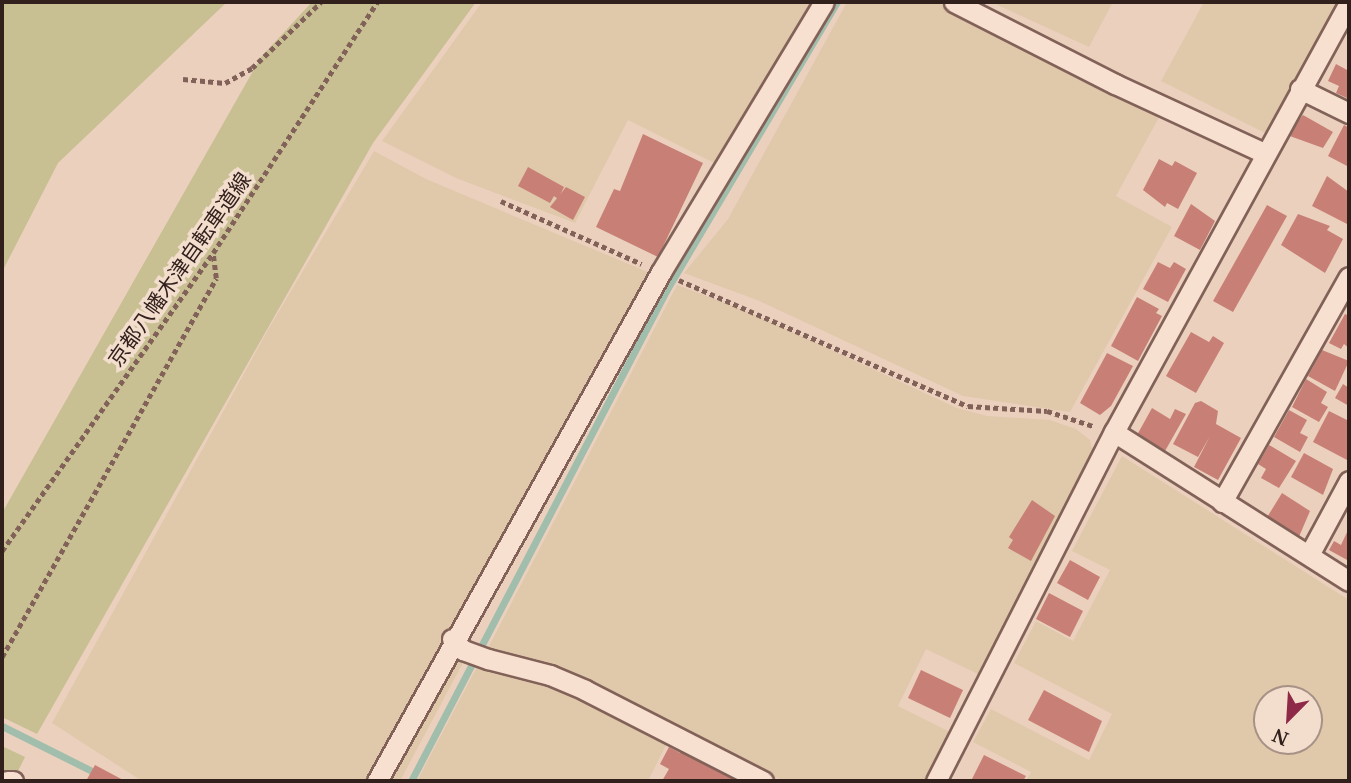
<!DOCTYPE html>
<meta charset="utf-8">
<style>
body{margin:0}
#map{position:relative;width:1351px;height:783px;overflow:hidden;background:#ebd0be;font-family:"Noto Serif","Noto Sans JP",serif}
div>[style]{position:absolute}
.farmland>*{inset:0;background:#e0c8ab}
.green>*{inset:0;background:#c8bf93}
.stream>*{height:7px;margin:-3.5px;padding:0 3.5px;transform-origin:3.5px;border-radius:3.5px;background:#a1bdac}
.building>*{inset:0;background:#c87f75}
.path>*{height:4.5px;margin-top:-2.25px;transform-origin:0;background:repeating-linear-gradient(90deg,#826258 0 5px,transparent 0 8.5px)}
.roads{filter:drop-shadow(2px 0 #826258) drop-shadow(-2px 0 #826258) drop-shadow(0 2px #826258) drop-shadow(0 -2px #826258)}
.minor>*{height:19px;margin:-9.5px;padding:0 9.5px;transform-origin:9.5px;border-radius:9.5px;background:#f7e0d0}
span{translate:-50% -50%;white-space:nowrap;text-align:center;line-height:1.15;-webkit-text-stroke:7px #f3ddcd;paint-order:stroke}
.street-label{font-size:21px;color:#32201c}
.frame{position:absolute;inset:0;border:4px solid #32201c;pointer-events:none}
.north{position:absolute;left:1253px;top:685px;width:70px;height:70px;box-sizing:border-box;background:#f3ddcd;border:2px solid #a69186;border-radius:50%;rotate:204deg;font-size:19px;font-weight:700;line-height:28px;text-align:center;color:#32201c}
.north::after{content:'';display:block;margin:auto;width:24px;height:32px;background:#8e2a48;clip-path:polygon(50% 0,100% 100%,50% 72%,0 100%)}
</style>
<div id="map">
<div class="farmland">
<i style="clip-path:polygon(482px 2px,811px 2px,718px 165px,628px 120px,575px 223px,456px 178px,382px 141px)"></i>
<i style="clip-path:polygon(847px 2px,940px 2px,1163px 110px,1116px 196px,1172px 227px,1070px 412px,963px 396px,757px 300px,684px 273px,728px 219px)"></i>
<i style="clip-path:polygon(991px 2px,1113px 2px,1089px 47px)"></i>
<i style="clip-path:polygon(1204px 2px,1341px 2px,1265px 133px,1161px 81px)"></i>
<i style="clip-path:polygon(374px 151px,426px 179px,650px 273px,526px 506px,460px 613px,454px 633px,465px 659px,400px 781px,142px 781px,52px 723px,269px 328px)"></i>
<i style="clip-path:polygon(677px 285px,749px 312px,957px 408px,987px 416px,1050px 420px,1076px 429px,1090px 440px,1093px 452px,1087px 468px,980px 675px,926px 649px,898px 706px,950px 732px,925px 781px,783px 781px,573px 675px,488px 648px)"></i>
<i style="clip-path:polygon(evenodd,1122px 456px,1349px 600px,1349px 781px,1026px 781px,1031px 772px,973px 742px,991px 709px,1089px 760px,1112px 714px,1014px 663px,1036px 621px,1073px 641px,1110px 570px,1072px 551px,1122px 456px,1267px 699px,1309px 699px,1309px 741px,1267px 741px,1267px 699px)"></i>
<i style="clip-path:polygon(479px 663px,559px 687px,668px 741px,648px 781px,417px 781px)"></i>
</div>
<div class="green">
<i style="clip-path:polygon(2px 2px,227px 2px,58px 163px,2px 272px)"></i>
<i style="clip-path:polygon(312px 2px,476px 2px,373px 143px,37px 734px,2px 717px,2px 513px,261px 57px)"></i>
<i style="clip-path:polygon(2px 746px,25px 757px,13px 781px,2px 781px)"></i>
</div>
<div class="stream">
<i style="left:2px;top:726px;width:123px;rotate:26.6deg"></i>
<i style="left:411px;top:781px;width:552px;rotate:-62.51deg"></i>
<i style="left:666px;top:291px;width:336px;rotate:-59.4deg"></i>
</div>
<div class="building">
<i style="clip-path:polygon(1336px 64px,1349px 71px,1349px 99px,1336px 93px,1339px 86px,1328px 81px)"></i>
<i style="clip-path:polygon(1303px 115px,1333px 132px,1323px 148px,1287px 135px)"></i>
<i style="clip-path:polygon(1344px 125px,1349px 128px,1349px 167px,1328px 156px)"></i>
<i style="clip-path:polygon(643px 134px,703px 163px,658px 257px,596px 227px,614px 189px,620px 191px)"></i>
<i style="clip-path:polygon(1159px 159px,1172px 166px,1175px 161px,1197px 173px,1178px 209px,1167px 203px,1165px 207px,1143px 190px)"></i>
<i style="clip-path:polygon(528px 167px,564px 187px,558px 199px,554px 196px,550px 203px,518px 186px)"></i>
<i style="clip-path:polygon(1327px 176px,1349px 192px,1349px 225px,1312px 206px)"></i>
<i style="clip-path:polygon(566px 187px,585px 197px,573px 220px,550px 207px)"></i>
<i style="clip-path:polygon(1191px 204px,1215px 221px,1200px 250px,1174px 236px)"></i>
<i style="clip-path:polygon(1267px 205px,1287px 216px,1233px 312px,1213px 301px)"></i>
<i style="clip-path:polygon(1298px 214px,1330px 226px,1327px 230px,1343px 239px,1325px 273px,1281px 245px)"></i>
<i style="clip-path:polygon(1158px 262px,1170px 268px,1174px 262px,1186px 269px,1168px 302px,1143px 289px)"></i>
<i style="clip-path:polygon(1137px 297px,1159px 309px,1156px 313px,1162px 316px,1138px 361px,1111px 346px)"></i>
<i style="clip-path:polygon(1345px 314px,1349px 316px,1349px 348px,1344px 344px,1341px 349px,1329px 343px)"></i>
<i style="clip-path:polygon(1191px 332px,1209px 342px,1213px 336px,1224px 343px,1196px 393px,1166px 376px)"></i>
<i style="clip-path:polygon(1322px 350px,1349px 361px,1335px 391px,1308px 376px)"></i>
<i style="clip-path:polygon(1107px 353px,1133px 366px,1111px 406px,1100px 415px,1080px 403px)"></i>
<i style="clip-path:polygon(1306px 379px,1327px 392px,1321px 403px,1328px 407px,1319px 422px,1292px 407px)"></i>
<i style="clip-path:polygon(1343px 384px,1349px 388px,1349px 406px,1335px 398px)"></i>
<i style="clip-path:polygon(1201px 401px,1218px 411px,1216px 424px,1241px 438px,1218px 480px,1194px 467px,1210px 436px,1198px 457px,1173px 444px,1195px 403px)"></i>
<i style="clip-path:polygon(1152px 408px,1170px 419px,1175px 409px,1186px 414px,1165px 451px,1137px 435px)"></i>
<i style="clip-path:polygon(1289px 410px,1307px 420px,1300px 433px,1308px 437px,1300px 452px,1274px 437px)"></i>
<i style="clip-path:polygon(1329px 411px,1349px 421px,1349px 461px,1313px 442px)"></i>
<i style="clip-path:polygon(1269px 445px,1296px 461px,1279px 488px,1261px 478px,1266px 469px,1258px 464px)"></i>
<i style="clip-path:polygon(1304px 453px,1333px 469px,1323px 495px,1291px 477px)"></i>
<i style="clip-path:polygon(1282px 493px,1310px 511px,1298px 539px,1266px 519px)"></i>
<i style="clip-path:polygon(1032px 500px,1055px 516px,1031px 561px,1008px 548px,1013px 540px,1009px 537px)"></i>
<i style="clip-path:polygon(1349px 528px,1349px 561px,1329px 550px,1334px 541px,1341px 545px)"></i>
<i style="clip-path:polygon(1070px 560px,1100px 577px,1088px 600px,1057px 583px)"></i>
<i style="clip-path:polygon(1049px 593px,1083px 611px,1070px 637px,1036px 619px)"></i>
<i style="clip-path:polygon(921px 670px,963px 690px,950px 718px,908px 698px)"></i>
<i style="clip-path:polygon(1044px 690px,1102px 721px,1089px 752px,1028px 720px)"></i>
<i style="clip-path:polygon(669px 747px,680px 753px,682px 748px,733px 775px,730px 781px,662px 781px,669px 769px,660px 764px)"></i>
<i style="clip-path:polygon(984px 755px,1026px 776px,1023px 781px,971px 781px)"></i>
<i style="clip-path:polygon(95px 765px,125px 781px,86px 781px)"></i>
</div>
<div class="path">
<i style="left:183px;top:79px;width:42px;rotate:5.4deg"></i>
<i style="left:225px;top:83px;width:31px;rotate:-29deg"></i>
<i style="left:252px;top:68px;width:95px;rotate:-43.7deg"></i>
<i style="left:501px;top:201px;width:154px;rotate:24.1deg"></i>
<i style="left:679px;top:280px;width:315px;rotate:23.6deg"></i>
<i style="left:968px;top:406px;width:79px;rotate:3.6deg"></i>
<i style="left:1047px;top:411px;width:48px;rotate:18.1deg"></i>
<i style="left:2px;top:551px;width:365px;rotate:-54.7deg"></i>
<i style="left:213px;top:253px;width:300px;rotate:-56.8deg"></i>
<i style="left:2px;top:657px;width:435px;rotate:-60.5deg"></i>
<i style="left:216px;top:278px;width:25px;rotate:-97deg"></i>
</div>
<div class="roads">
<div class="minor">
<i style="left:954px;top:2px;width:181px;rotate:27deg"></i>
<i style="left:1115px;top:84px;width:164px;rotate:24.8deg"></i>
<i style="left:1300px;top:89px;width:55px;rotate:26.1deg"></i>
<i style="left:1114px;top:432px;width:490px;rotate:-61.3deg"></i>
<i style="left:1222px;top:502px;width:258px;rotate:-60.6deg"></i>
<i style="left:1309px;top:555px;width:84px;rotate:-61.6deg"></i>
<i style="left:452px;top:639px;width:16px;rotate:45deg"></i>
<i style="left:463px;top:650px;width:27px;rotate:20deg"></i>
<i style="left:488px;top:659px;width:64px;rotate:14.5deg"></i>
<i style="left:550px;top:675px;width:38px;rotate:23deg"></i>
<i style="left:585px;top:690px;width:200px;rotate:27.1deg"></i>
<i style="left:7px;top:781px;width:6px"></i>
<i style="left:377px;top:781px;width:583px;rotate:-60.84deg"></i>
<i style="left:661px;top:272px;width:315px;rotate:-58.9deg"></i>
<i style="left:936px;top:781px;width:392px;rotate:-63deg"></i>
<i style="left:1114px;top:432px;width:278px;rotate:32.4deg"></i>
</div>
</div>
<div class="street-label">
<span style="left:179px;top:269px;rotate:-55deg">京都八幡木津自転車道線</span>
</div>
<div class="frame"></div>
<div class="north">N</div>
</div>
